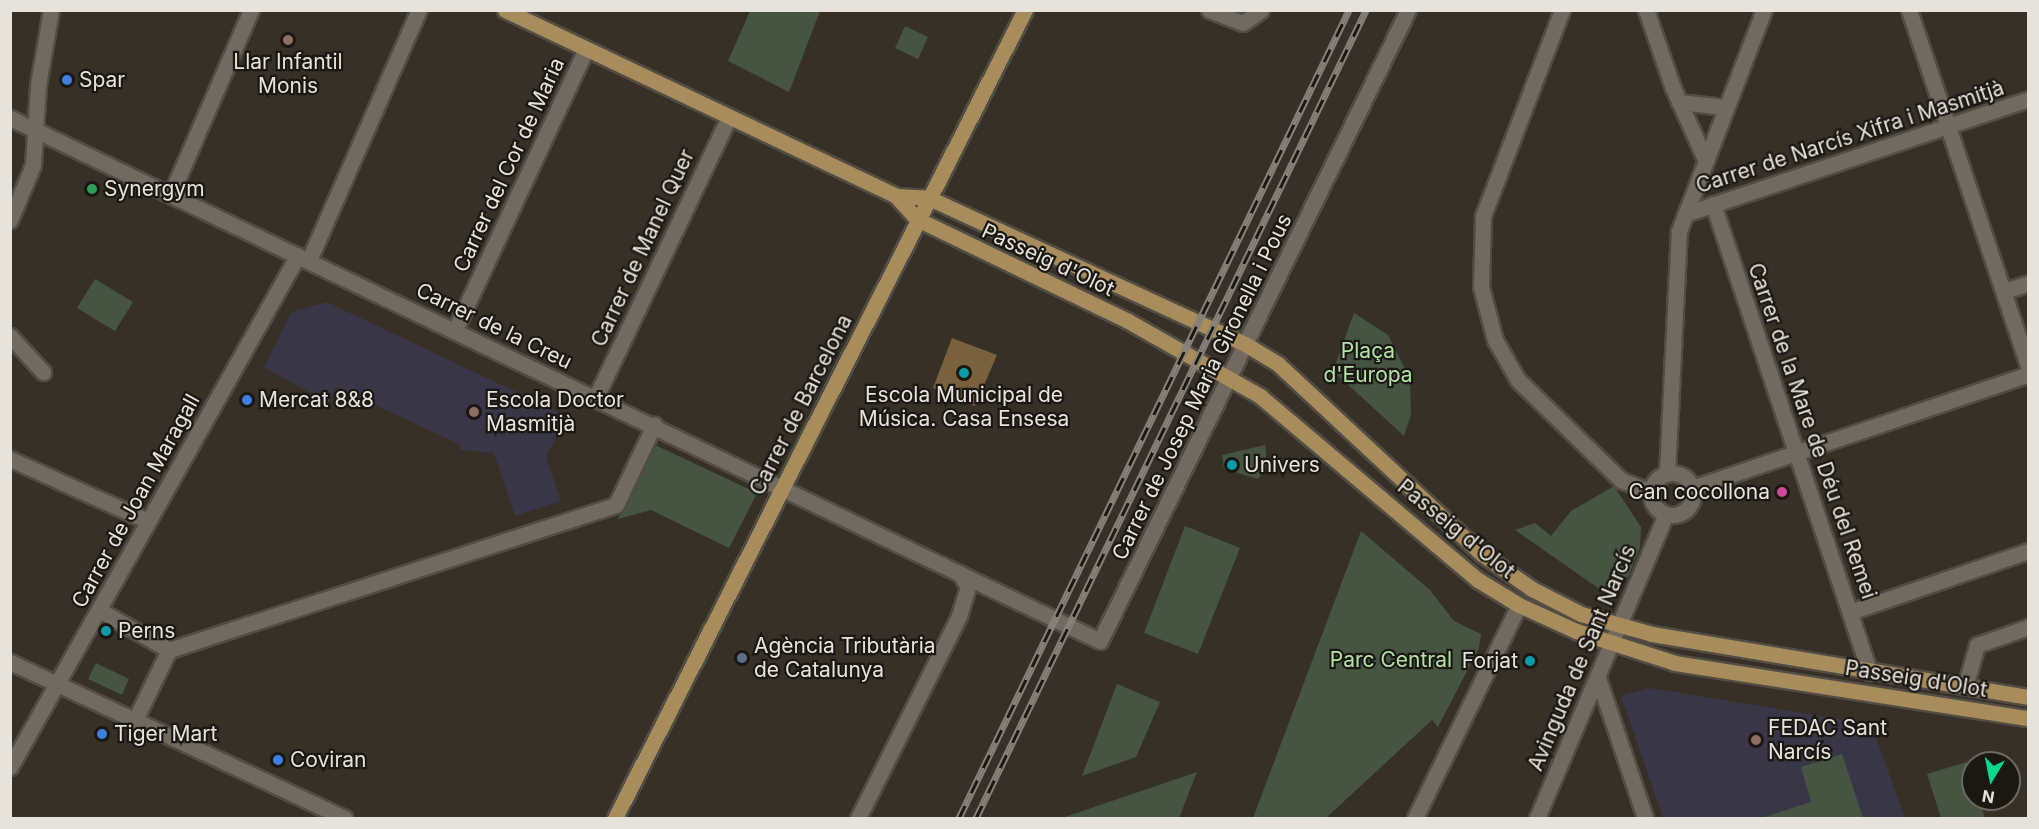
<!DOCTYPE html>
<meta charset="utf-8">
<style>
body{margin:0}
#map{position:relative;width:2039px;height:829px;overflow:hidden;background:#363027;font-family:Inter,sans-serif}
div>[style]{position:absolute}
.education>*{inset:0;background:#393647}
.green>*{inset:0;background:#455541}
.building>*{inset:0;background:#78613c}
.roads{filter:drop-shadow(2px 0 #514d44) drop-shadow(-2px 0 #514d44) drop-shadow(0 2px #514d44) drop-shadow(0 -2px #514d44)}
.minor>*{height:15px;margin:-7.5px;padding:0 7.5px;transform-origin:7.5px;border-radius:7.5px;background:#716a60}
.minor>.ring{margin:-7.5px;padding:0;box-sizing:content-box;background:none;border:15px solid #716a60;border-radius:50%}
.major>*{height:15px;margin:-7.5px;padding:0 7.5px;transform-origin:7.5px;border-radius:7.5px;background:#a98c5b}
.rail>*{height:7px;margin-top:-3.5px;transform-origin:0;background:repeating-linear-gradient(90deg,#1b1814 0 14px,#86817a 0 28px);box-sizing:border-box;border-block:2px solid #86817a}
.dots>*{width:16px;height:16px;translate:-50% -50%;box-sizing:border-box;border:3px solid #1b1814;border-radius:50%}
span{translate:-50% -50%;white-space:nowrap;text-align:center;line-height:1.15;-webkit-text-stroke:4.5px #1b1814;paint-order:stroke}
.poi-label{font-size:21px;color:#e6e2dc}
.left{translate:0 -50%;text-align:left}
.right{translate:-100% -50%;text-align:right}
.street-label{font-size:21px;color:#e6e2dc}
.park-label{font-size:21px;color:#b3e1a8}
.frame{position:absolute;inset:0;border:12px solid #e6e2dc;pointer-events:none}
.north{position:absolute;left:1961px;top:751px;width:60px;height:60px;box-sizing:border-box;background:#1b1814;border:2px solid #6c6964;border-radius:50%;rotate:190deg;font-size:16px;font-weight:700;line-height:24px;text-align:center;color:#e6e2dc}
.north::after{content:'';display:block;margin:auto;width:21px;height:27px;background:#02d98b;clip-path:polygon(50% 0,100% 100%,50% 72%,0 100%)}
</style>
<div id="map">
<div class="education">
<i style="clip-path:polygon(327px 302px,567px 416px,546px 457px,561px 501px,515px 516px,494px 453px,459px 450px,461px 445px,336px 387px,326px 408px,314px 395px,264px 367px,291px 312px)"></i>
<i style="clip-path:polygon(1649px 688px,1871px 724px,1905px 818px,1663px 818px,1621px 696px)"></i>
</div>
<div class="green">
<i style="clip-path:polygon(750px 11px,820px 11px,789px 92px,728px 61px)"></i>
<i style="clip-path:polygon(905px 26px,928px 37px,918px 59px,895px 48px)"></i>
<i style="clip-path:polygon(95px 279px,133px 302px,115px 331px,77px 308px)"></i>
<i style="clip-path:polygon(1354px 313px,1388px 335px,1410px 379px,1411px 414px,1404px 436px,1333px 371px)"></i>
<i style="clip-path:polygon(653px 444px,757px 493px,729px 548px,651px 510px,618px 519px)"></i>
<i style="clip-path:polygon(1265px 445px,1267px 467px,1258px 479px,1224px 469px,1222px 455px)"></i>
<i style="clip-path:polygon(1614px 486px,1641px 527px,1640px 548px,1628px 577px,1618px 584px,1598px 588px,1515px 530px,1535px 523px,1551px 536px,1571px 511px)"></i>
<i style="clip-path:polygon(1185px 526px,1240px 548px,1198px 654px,1144px 633px)"></i>
<i style="clip-path:polygon(1361px 531px,1430px 590px,1454px 621px,1481px 634px,1479px 648px,1438px 727px,1432px 720px,1326px 818px,1253px 818px)"></i>
<i style="clip-path:polygon(96px 663px,129px 679px,122px 695px,88px 679px)"></i>
<i style="clip-path:polygon(1117px 684px,1160px 702px,1136px 757px,1082px 776px)"></i>
<i style="clip-path:polygon(1842px 754px,1863px 818px,1762px 818px,1811px 802px,1801px 767px)"></i>
<i style="clip-path:polygon(1967px 762px,1973px 799px,1979px 799px,1985px 818px,1941px 818px,1927px 774px)"></i>
<i style="clip-path:polygon(1197px 772px,1179px 818px,1062px 818px)"></i>
</div>
<div class="building">
<i style="clip-path:polygon(952px 338px,997px 355px,975px 406px,933px 388px)"></i>
</div>
<div class="roads">
<div class="minor">
<i style="left:1209px;top:10px;width:36px;rotate:21deg"></i>
<i style="left:1243px;top:23px;width:22px;rotate:-36deg"></i>
<i style="left:1562px;top:10px;width:221px;rotate:111deg"></i>
<i style="left:1483px;top:216px;width:71px;rotate:91.6deg"></i>
<i style="left:1481px;top:287px;width:55px;rotate:75.2deg"></i>
<i style="left:1495px;top:340px;width:46px;rotate:60.1deg"></i>
<i style="left:1518px;top:380px;width:144px;rotate:44.2deg"></i>
<i style="left:1621px;top:480px;width:32px;rotate:22deg"></i>
<i style="left:1646px;top:10px;width:83px;rotate:70.9deg"></i>
<i style="left:1673px;top:88px;width:78px;rotate:65.7deg"></i>
<i style="left:1909px;top:10px;width:375px;rotate:71.5deg"></i>
<i style="left:1679px;top:102px;width:46px;rotate:6.2deg"></i>
<i style="left:10px;top:118px;width:1209px;rotate:25.63deg"></i>
<i style="left:1100px;top:641px;width:702px;rotate:-63.98deg"></i>
<i style="left:171px;top:194px;width:201px;rotate:-66.5deg"></i>
<i style="left:1713px;top:204px;width:494px;rotate:71.5deg"></i>
<i style="left:1685px;top:214px;width:362px;rotate:-18.5deg"></i>
<i style="left:10px;top:220px;width:60px;rotate:-67.3deg"></i>
<i style="left:33px;top:165px;width:80px;rotate:-86.4deg"></i>
<i style="left:38px;top:85px;width:76px;rotate:-80.2deg"></i>
<i style="left:309px;top:260px;width:273px;rotate:-66.3deg"></i>
<i style="left:2004px;top:291px;width:25px;rotate:-18deg"></i>
<i style="left:455px;top:330px;width:310px;rotate:-65deg"></i>
<i style="left:10px;top:336px;width:49px;rotate:47.5deg"></i>
<i style="left:596px;top:397px;width:310px;rotate:-64.6deg"></i>
<i style="left:10px;top:459px;width:151px;rotate:24.2deg"></i>
<i class="ring" style="left:1651px;top:473px;width:27px;height:27px"></i>
<i style="left:1667px;top:474px;width:243px;rotate:-87.2deg"></i>
<i style="left:1679px;top:231px;width:237px;rotate:-69deg"></i>
<i style="left:1692px;top:488px;width:355px;rotate:-18.7deg"></i>
<i style="left:99px;top:610px;width:81px;rotate:29.7deg"></i>
<i style="left:1850px;top:612px;width:188px;rotate:-18.9deg"></i>
<i style="left:169px;top:650px;width:470px;rotate:-18deg"></i>
<i style="left:616px;top:505px;width:89px;rotate:-64.6deg"></i>
<i style="left:10px;top:662px;width:369px;rotate:25deg"></i>
<i style="left:1598px;top:678px;width:148px;rotate:71.4deg"></i>
<i style="left:1965px;top:687px;width:44px;rotate:-74.1deg"></i>
<i style="left:1977px;top:645px;width:54px;rotate:-19.4deg"></i>
<i style="left:135px;top:720px;width:78px;rotate:-64.1deg"></i>
<i style="left:10px;top:767px;width:587px;rotate:-60.64deg"></i>
<i style="left:858px;top:818px;width:226px;rotate:-63.4deg"></i>
<i style="left:959px;top:616px;width:30px;rotate:-73deg"></i>
<i style="left:968px;top:587px;width:16px;rotate:-120deg"></i>
<i style="left:1415px;top:818px;width:237px;rotate:-64deg"></i>
<i style="left:1537px;top:818px;width:330px;rotate:-67deg"></i>
</div>
<div class="major">
<i style="left:505px;top:10px;width:433px;rotate:25.4deg"></i>
<i style="left:896px;top:196px;width:33px;rotate:3deg"></i>
<i style="left:929px;top:198px;width:348px;rotate:24.8deg"></i>
<i style="left:1245px;top:344px;width:39px;rotate:31deg"></i>
<i style="left:1278px;top:364px;width:279px;rotate:43deg"></i>
<i style="left:1482px;top:554px;width:61px;rotate:35deg"></i>
<i style="left:1532px;top:589px;width:55px;rotate:27deg"></i>
<i style="left:1581px;top:614px;width:74px;rotate:15.7deg"></i>
<i style="left:1652px;top:634px;width:381px;rotate:9.5deg"></i>
<i style="left:896px;top:196px;width:31px;rotate:48deg"></i>
<i style="left:917px;top:219px;width:234px;rotate:25.8deg"></i>
<i style="left:1128px;top:321px;width:152px;rotate:29.6deg"></i>
<i style="left:1260px;top:396px;width:285px;rotate:40.2deg"></i>
<i style="left:1478px;top:580px;width:48px;rotate:31.4deg"></i>
<i style="left:1519px;top:605px;width:63px;rotate:24.5deg"></i>
<i style="left:1576px;top:631px;width:104px;rotate:17.9deg"></i>
<i style="left:1675px;top:663px;width:357px;rotate:8.9deg"></i>
<i style="left:615px;top:818px;width:906px;rotate:-63.1deg"></i>
</div>
</div>
<div class="rail">
<i style="left:959px;top:818px;width:897px;rotate:-64.23deg"></i>
<i style="left:976px;top:818px;width:897px;rotate:-64.23deg"></i>
</div>
<div class="dots">
<i style="left:288px;top:40px;background:#8d6e63"></i>
<i style="left:67px;top:80px;background:#3f7fe0"></i>
<i style="left:92px;top:189px;background:#2e9e5b"></i>
<i style="left:964px;top:373px;background:#0f9aa8"></i>
<i style="left:247px;top:400px;background:#3f7fe0"></i>
<i style="left:474px;top:412px;background:#8d6e63"></i>
<i style="left:1232px;top:465px;background:#0f9aa8"></i>
<i style="left:1782px;top:492px;background:#d1479c"></i>
<i style="left:106px;top:631px;background:#0f9aa8"></i>
<i style="left:742px;top:658px;background:#5c6f8a"></i>
<i style="left:1530px;top:661px;background:#0f9aa8"></i>
<i style="left:102px;top:734px;background:#3f7fe0"></i>
<i style="left:1756px;top:740px;background:#8d6e63"></i>
<i style="left:278px;top:760px;background:#3f7fe0"></i>
</div>
<div class="poi-label">
<span style="left:288px;top:74px">Llar Infantil<br>Monis</span>
<span class="left" style="left:79px;top:80px">Spar</span>
<span class="left" style="left:104px;top:189px">Synergym</span>
<span style="left:964px;top:407px">Escola Municipal de<br>Música. Casa Ensesa</span>
<span class="left" style="left:259px;top:400px">Mercat 8&amp;8</span>
<span class="left" style="left:486px;top:412px">Escola Doctor<br>Masmitjà</span>
<span class="left" style="left:1244px;top:465px">Univers</span>
<span class="right" style="left:1770px;top:492px">Can cocollona</span>
<span class="left" style="left:118px;top:631px">Perns</span>
<span class="left" style="left:754px;top:658px">Agència Tributària<br>de Catalunya</span>
<span class="right" style="left:1518px;top:661px">Forjat</span>
<span class="left" style="left:1768px;top:740px">FEDAC Sant<br>Narcís</span>
<span class="left" style="left:114px;top:734px">Tiger Mart</span>
<span class="left" style="left:290px;top:760px">Coviran</span>
</div>
<div class="street-label">
<span style="left:1850px;top:137px;rotate:-18deg">Carrer de Narcís Xifra i Masmitjà</span>
<span style="left:509px;top:165px;rotate:-65deg">Carrer del Cor de Maria</span>
<span style="left:643px;top:248px;rotate:-65deg">Carrer de Manel Quer</span>
<span style="left:1048px;top:260px;rotate:25deg">Passeig d'Olot</span>
<span style="left:494px;top:326px;rotate:26deg">Carrer de la Creu</span>
<span style="left:1202px;top:387px;rotate:-64deg">Carrer de Josep Maria Gironella i Pous</span>
<span style="left:801px;top:405px;rotate:-63deg">Carrer de Barcelona</span>
<span style="left:1812px;top:431px;rotate:71deg">Carrer de la Mare de Déu del Remei</span>
<span style="left:136px;top:501px;rotate:-61deg">Carrer de Joan Maragall</span>
<span style="left:1456px;top:529px;rotate:39deg">Passeig d'Olot</span>
<span style="left:1582px;top:658px;rotate:-67deg">Avinguda de Sant Narcís</span>
<span style="left:1916px;top:679px;rotate:9deg">Passeig d'Olot</span>
</div>
<div class="park-label">
<span style="left:1368px;top:363px">Plaça<br>d'Europa</span>
<span style="left:1391px;top:660px">Parc Central</span>
</div>
<div class="frame"></div>
<div class="north">N</div>
</div>
